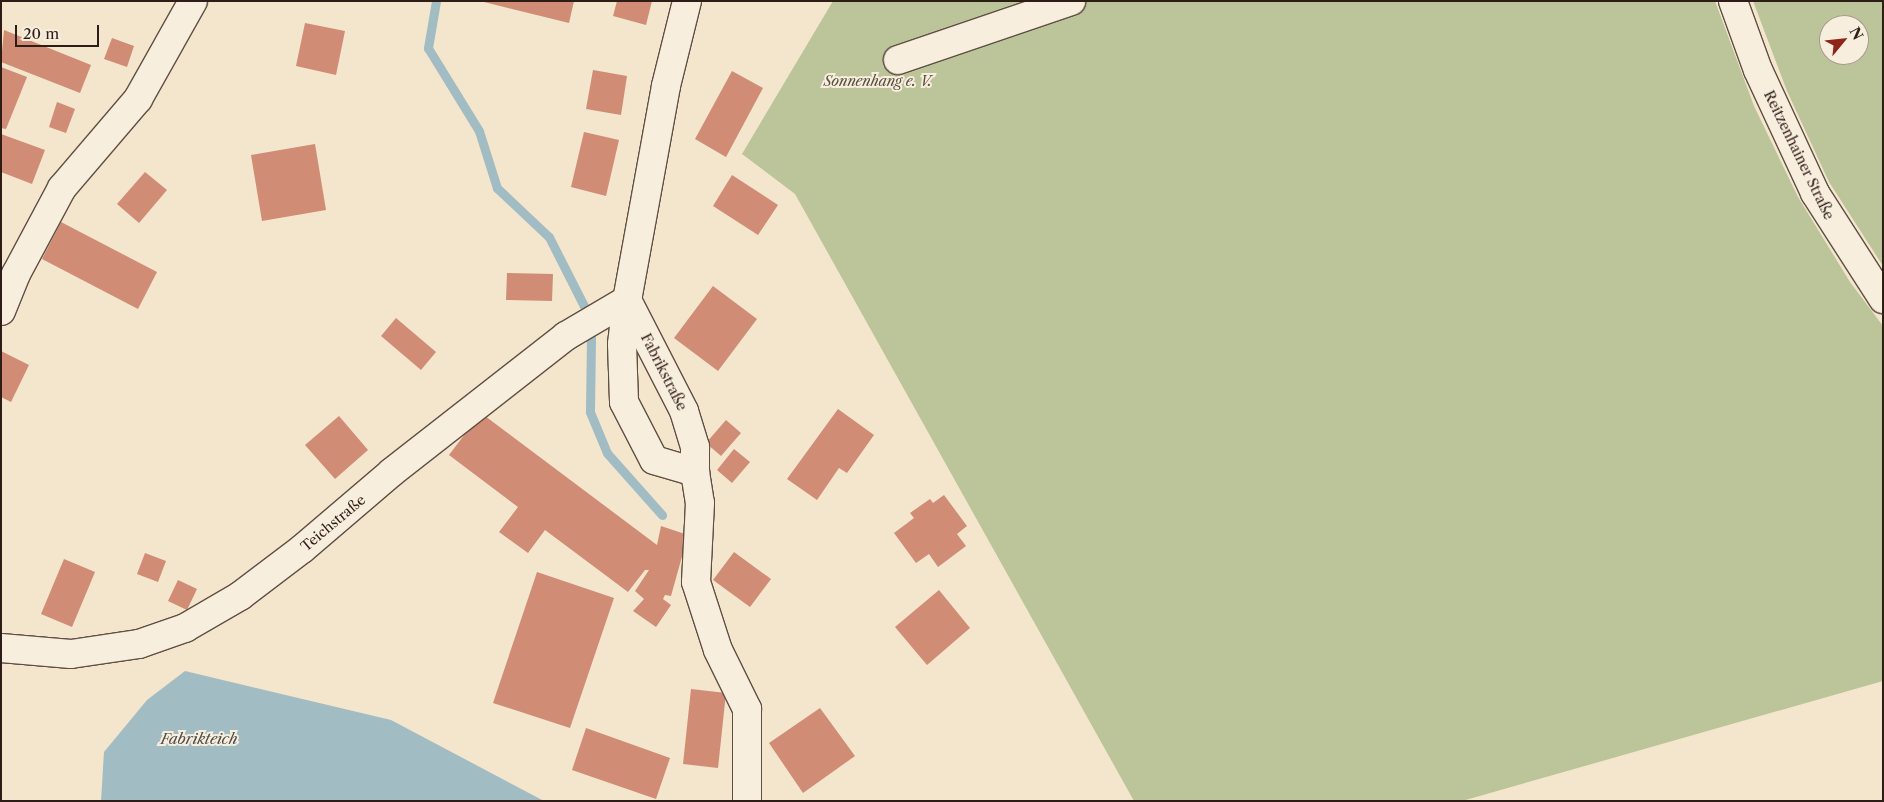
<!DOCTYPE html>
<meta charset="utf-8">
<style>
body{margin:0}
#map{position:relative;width:1884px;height:802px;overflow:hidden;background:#f4e5cd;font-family:"Libre Caslon Text",serif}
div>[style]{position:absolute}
.green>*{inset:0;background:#bbc599}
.water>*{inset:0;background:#a1bcc3}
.stream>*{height:9px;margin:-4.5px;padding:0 4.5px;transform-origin:4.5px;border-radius:4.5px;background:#a1bcc3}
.building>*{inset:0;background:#d08c75}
.roads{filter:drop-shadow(1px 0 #604f44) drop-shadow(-1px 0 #604f44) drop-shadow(0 1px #604f44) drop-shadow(0 -1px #604f44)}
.minor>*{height:28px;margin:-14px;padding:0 14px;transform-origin:14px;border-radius:14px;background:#f8eede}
span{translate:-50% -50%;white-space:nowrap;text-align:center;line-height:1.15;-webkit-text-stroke:4px #f8eede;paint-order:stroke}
.park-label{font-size:14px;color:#584f3d;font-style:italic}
.street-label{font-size:14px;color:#2e1d16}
.water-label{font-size:15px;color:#504d4a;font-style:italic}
.frame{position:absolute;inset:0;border:2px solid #2e1d16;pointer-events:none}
.north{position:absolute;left:1819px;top:15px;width:50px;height:50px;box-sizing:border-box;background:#f8eede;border:1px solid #a79a8e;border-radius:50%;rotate:62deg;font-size:14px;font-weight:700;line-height:20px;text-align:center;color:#2e1d16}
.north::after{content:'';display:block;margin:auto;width:18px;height:22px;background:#8f2418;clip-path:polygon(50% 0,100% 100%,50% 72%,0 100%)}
.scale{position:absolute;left:15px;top:25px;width:84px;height:22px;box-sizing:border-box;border:2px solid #2e1d16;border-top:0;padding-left:6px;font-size:15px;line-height:18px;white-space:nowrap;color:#2e1d16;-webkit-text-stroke:4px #f8eede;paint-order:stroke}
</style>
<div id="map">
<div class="green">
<i style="clip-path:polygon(833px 1px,1715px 1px,1754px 106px,1798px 197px,1850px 282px,1883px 326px,1883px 681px,1462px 801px,1134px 801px,795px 194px,742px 154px)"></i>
<i style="clip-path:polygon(evenodd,1753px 1px,1883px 1px,1883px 266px,1829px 182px,1787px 91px,1753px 1px,1829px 25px,1859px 25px,1859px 55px,1829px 55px,1829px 25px)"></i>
</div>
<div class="water">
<i style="clip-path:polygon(185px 671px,391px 720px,544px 801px,101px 801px,104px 752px,147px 700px)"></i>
</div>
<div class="stream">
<i style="left:436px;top:1px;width:48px;rotate:99.7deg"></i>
<i style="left:428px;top:48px;width:97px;rotate:58.4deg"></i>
<i style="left:479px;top:131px;width:60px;rotate:72.5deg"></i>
<i style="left:497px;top:188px;width:71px;rotate:43.3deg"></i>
<i style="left:549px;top:237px;width:82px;rotate:63.1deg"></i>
<i style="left:586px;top:310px;width:28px;rotate:80deg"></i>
<i style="left:591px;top:338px;width:74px;rotate:90.8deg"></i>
<i style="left:590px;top:412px;width:44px;rotate:67.5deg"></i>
<i style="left:607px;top:453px;width:83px;rotate:48.4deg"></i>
</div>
<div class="building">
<i style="clip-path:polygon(480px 1px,574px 1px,569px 23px)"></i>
<i style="clip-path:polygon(617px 1px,652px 1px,646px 25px,613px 16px)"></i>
<i style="clip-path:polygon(305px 23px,345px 31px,336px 75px,296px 66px)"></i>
<i style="clip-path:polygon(4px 30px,91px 65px,80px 93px,1px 62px)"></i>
<i style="clip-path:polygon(112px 38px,134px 46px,127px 67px,104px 59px)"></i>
<i style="clip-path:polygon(1px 67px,27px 77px,6px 129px,1px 128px)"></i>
<i style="clip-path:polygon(593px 70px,627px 76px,621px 115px,586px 109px)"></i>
<i style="clip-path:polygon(732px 71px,763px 88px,726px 157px,695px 139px)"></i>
<i style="clip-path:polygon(57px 102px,75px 109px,66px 133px,49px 127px)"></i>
<i style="clip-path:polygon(584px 132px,619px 140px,606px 196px,571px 187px)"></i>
<i style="clip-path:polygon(1px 134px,45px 150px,32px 184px,1px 172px)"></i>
<i style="clip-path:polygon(315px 144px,326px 210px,262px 221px,251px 155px)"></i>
<i style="clip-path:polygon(145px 172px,167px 190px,139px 223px,117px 204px)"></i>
<i style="clip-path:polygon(732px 175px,778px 205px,758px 235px,713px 206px)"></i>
<i style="clip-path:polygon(61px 222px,157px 272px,138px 309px,42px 259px)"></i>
<i style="clip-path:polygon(507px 273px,553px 274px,552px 301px,506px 300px)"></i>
<i style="clip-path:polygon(713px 286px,757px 319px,718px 371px,674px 338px)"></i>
<i style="clip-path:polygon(396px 318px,436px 352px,421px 370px,381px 336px)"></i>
<i style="clip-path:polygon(1px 351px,29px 365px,11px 402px,1px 397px)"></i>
<i style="clip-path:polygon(838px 409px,874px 435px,847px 473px,839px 468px,817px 500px,787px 479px)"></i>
<i style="clip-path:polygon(481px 413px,657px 545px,661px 526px,688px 535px,671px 596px,665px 595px,663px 599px,671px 605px,656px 627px,633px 611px,644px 599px,635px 591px,649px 570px,645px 570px,628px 592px,545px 530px,528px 553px,499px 532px,518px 507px,449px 455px)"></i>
<i style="clip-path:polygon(339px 416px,368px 450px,335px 479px,305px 445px)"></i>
<i style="clip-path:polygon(726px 420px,741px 433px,721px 456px,706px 443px)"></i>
<i style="clip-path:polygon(734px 449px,750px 462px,732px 483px,717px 470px)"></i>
<i style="clip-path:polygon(944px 495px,967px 526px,957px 534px,966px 546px,938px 567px,929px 554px,916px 563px,894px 533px,914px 518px,910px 513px,930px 499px,933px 503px)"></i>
<i style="clip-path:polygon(734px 552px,771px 579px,750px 607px,713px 580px)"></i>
<i style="clip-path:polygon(145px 553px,166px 561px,158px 582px,137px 574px)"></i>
<i style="clip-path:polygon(64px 559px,95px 572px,72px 627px,41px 614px)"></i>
<i style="clip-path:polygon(537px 572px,614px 598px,570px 728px,493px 703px)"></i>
<i style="clip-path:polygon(178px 580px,197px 589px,187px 610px,168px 601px)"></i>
<i style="clip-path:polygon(939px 590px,970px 628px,927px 665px,895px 627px)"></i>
<i style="clip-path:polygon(691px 689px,726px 693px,718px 768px,683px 764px)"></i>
<i style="clip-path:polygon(820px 708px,855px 756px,803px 793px,769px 743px)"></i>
<i style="clip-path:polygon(586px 728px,670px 758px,656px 799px,572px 770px)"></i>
</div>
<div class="roads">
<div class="minor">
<i style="left:687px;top:1px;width:88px;rotate:103.9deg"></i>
<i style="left:666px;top:86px;width:218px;rotate:100.3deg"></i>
<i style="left:627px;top:300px;width:44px;rotate:96.5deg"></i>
<i style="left:622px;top:344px;width:58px;rotate:88deg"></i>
<i style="left:624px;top:402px;width:65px;rotate:62.7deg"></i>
<i style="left:654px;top:460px;width:43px;rotate:16.3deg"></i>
<i style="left:1733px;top:1px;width:73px;rotate:70.1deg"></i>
<i style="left:1758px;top:70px;width:136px;rotate:65.1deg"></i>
<i style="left:1815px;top:193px;width:126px;rotate:57.3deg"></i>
<i style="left:898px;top:60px;width:183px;rotate:-18.8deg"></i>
<i style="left:627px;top:300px;width:125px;rotate:62.8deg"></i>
<i style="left:684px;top:411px;width:38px;rotate:73deg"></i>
<i style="left:695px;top:447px;width:25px;rotate:90deg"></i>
<i style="left:695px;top:472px;width:31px;rotate:81deg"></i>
<i style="left:700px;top:503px;width:79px;rotate:92.9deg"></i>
<i style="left:696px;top:582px;width:71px;rotate:72.1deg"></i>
<i style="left:718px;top:650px;width:66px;rotate:63.8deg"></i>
<i style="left:747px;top:709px;width:92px;rotate:90deg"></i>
<i style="left:1px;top:311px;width:40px;rotate:-68deg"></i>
<i style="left:16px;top:274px;width:98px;rotate:-61.9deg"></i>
<i style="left:62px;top:188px;width:117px;rotate:-49.5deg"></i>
<i style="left:138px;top:99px;width:112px;rotate:-60.7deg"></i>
<i style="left:1px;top:648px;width:70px;rotate:4.9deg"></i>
<i style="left:71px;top:654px;width:69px;rotate:-8.4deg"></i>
<i style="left:139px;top:644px;width:49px;rotate:-19.2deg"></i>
<i style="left:185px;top:628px;width:64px;rotate:-30.2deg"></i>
<i style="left:240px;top:596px;width:78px;rotate:-37.2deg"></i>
<i style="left:302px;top:549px;width:118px;rotate:-40.5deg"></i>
<i style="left:392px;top:472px;width:221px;rotate:-38deg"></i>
<i style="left:566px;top:336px;width:71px;rotate:-30.5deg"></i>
</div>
</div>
<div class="park-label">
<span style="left:878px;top:81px">Sonnenhang e. V.</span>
</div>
<div class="street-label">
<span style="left:1799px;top:155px;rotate:64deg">Reitzenhainer Straße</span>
<span style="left:664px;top:372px;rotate:63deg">Fabrikstraße</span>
<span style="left:333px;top:523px;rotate:-40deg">Teichstraße</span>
</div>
<div class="water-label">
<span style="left:199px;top:739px">Fabrikteich</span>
</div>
<div class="frame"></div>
<div class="north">N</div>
<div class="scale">20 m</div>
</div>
